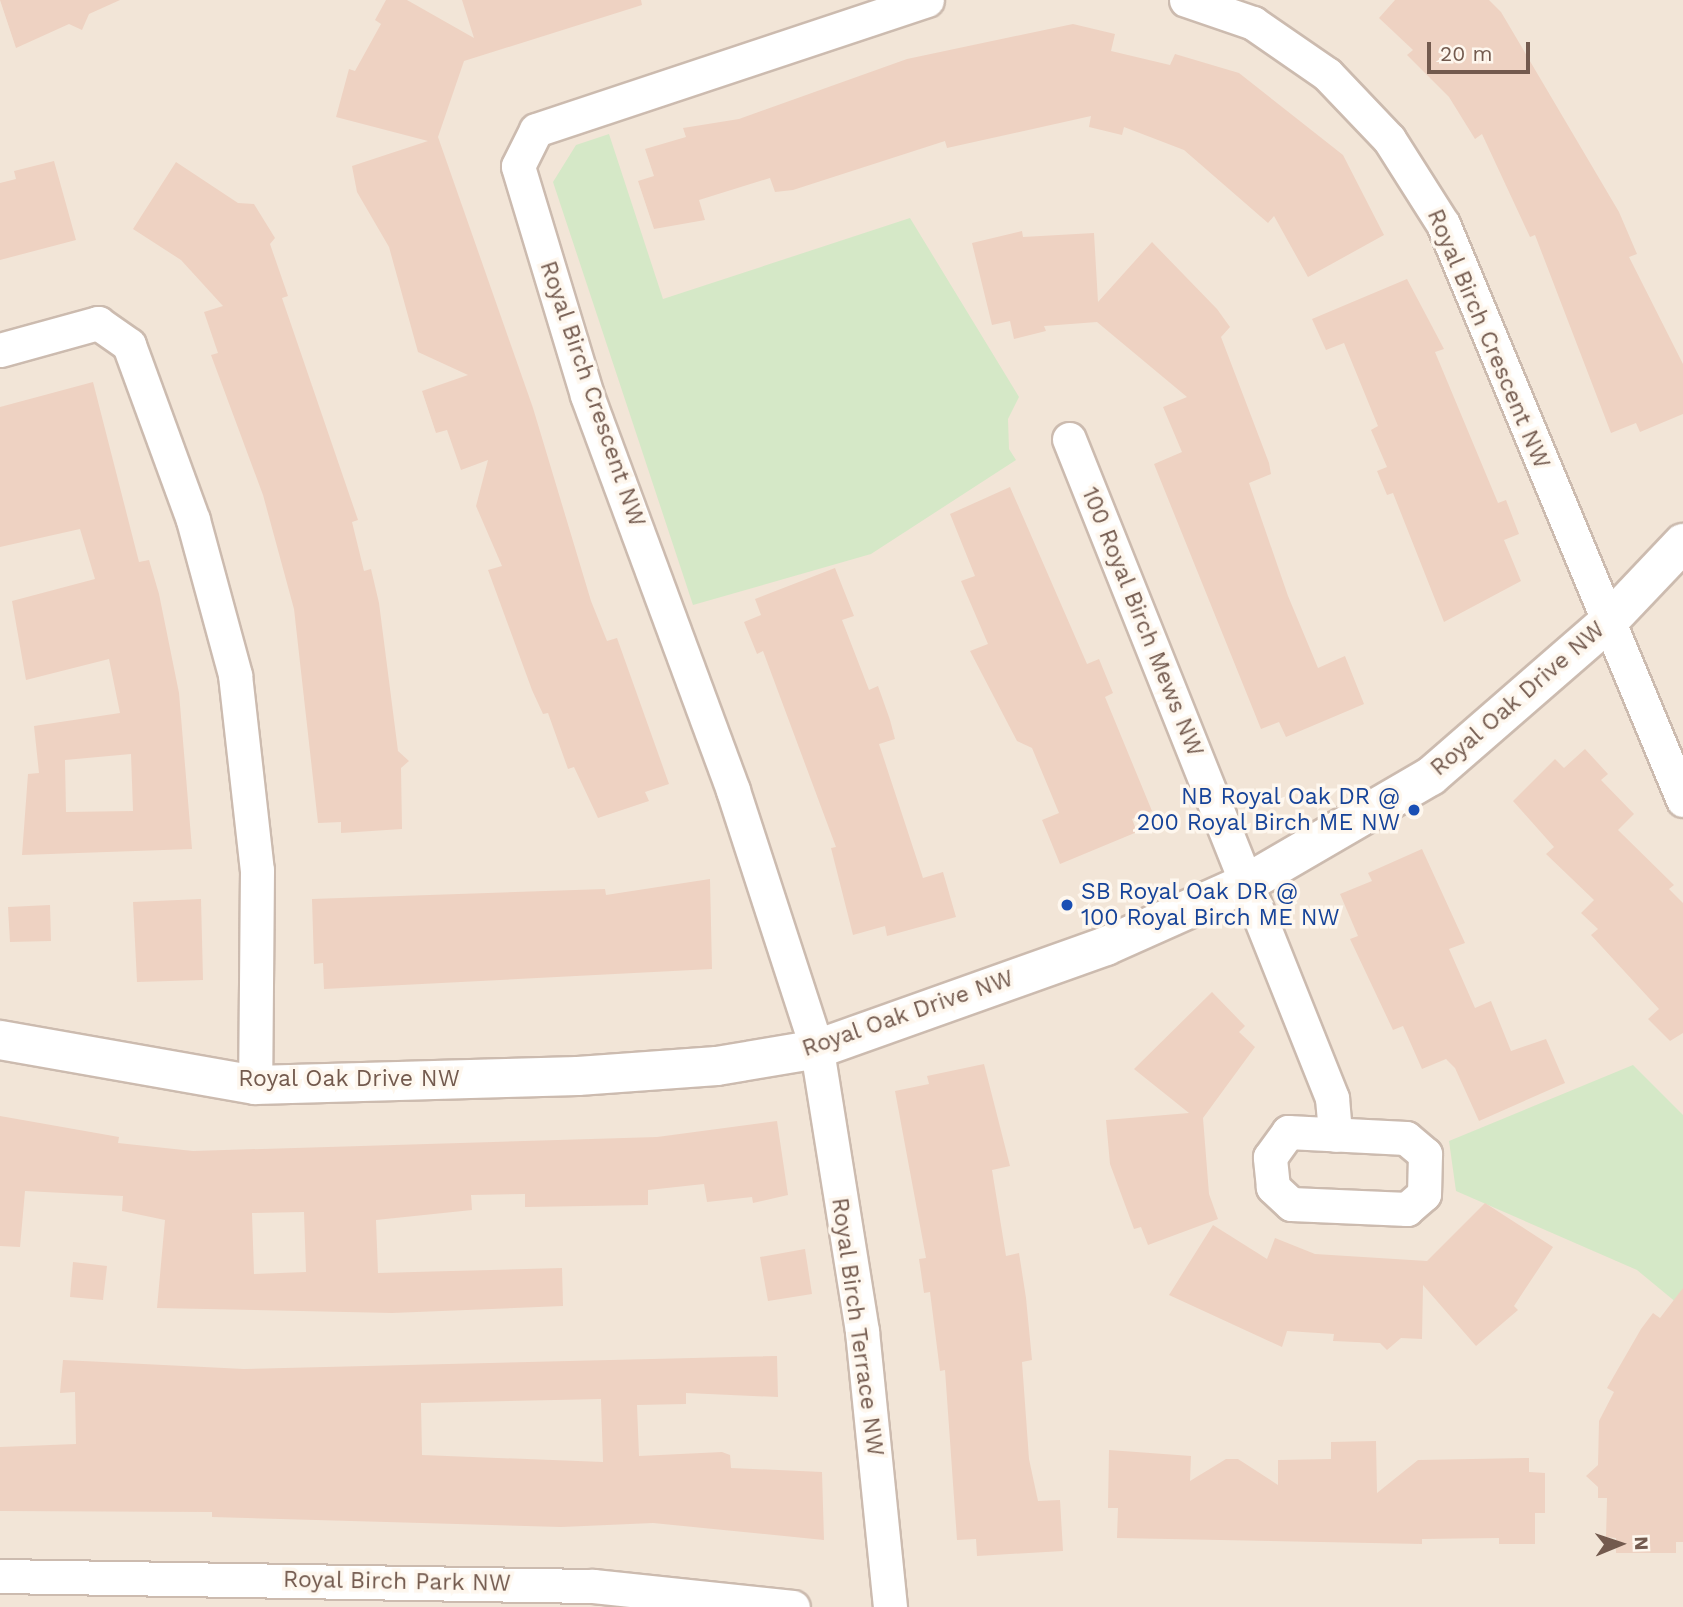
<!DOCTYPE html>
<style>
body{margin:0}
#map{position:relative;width:1683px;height:1607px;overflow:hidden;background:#fbf3e8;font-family:"Work Sans",sans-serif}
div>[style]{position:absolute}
.residential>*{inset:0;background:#f2e5d7}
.green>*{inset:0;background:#d5e8c7}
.building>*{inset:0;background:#eed2c2}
.roads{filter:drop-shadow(2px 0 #ccbbaf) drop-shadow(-2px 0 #ccbbaf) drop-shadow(0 2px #ccbbaf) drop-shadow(0 -2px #ccbbaf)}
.minor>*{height:33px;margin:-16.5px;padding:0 16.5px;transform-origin:16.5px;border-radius:16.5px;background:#fff}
.tertiary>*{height:38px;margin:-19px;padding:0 19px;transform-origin:19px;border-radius:19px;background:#fff}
.dots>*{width:19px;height:19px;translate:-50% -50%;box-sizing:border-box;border:4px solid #fef7ee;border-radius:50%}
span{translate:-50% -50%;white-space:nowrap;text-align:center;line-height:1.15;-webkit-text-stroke:7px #fef7ee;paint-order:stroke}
.street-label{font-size:23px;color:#735a4e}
.transit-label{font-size:23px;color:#164399}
.right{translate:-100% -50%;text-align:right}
.left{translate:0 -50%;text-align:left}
.north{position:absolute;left:1585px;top:1509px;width:70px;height:70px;-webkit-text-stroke:5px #fef7ee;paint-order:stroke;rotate:88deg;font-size:19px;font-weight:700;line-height:28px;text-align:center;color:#735a4e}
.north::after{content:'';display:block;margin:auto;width:24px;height:32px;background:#735a4e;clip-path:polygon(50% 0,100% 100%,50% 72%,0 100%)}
.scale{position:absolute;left:1427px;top:42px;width:103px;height:32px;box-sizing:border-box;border:4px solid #735a4e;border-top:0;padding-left:9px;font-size:21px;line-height:24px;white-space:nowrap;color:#735a4e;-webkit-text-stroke:5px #fef7ee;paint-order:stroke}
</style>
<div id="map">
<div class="residential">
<i style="clip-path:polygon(0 0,1683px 0,1683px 1607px,0 1607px)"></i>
</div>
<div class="green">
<i style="clip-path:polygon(609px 134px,663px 299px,910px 218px,1019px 397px,1008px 419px,1009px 449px,1016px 460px,871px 554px,693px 605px,553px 182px,576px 145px)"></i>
<i style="clip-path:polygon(1633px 1065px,1683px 1115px,1683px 1308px,1637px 1270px,1456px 1191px,1449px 1141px)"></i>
</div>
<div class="building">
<i style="clip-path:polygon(0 0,120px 0,89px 14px,82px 30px,69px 24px,16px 48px)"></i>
<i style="clip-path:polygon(386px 0,407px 0,474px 38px,462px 0,641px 0,642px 5px,464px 61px,438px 137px,533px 408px,591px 601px,607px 641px,617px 638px,669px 784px,645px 792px,649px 801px,598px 818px,574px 767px,568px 769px,548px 713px,543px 714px,532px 690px,488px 570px,502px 566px,476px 506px,488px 460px,461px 470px,447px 430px,436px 433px,422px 391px,468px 375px,418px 352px,389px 247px,357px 192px,352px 166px,428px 141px,336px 117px,349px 69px,355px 71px,381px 24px,375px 20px)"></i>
<i style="clip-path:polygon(1395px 0,1489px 0,1501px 12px,1619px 212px,1637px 254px,1629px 257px,1683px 364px,1683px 414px,1640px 432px,1636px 423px,1611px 433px,1535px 235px,1530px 237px,1482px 134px,1475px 139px,1449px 97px,1407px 55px,1413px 50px,1379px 18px)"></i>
<i style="clip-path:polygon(1073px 24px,1115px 34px,1111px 51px,1170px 65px,1175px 54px,1239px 73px,1343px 155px,1384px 235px,1308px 277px,1274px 216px,1268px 223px,1184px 150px,1124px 127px,1122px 135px,1089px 127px,1091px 116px,947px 148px,945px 141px,793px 190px,775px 192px,770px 178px,699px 200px,705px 220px,654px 229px,638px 181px,654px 176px,645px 149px,686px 137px,683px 128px,739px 119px,907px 59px)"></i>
<i style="clip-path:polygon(54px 161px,76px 240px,0 260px,0 183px,16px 179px,14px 171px)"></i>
<i style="clip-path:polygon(176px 162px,238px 203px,254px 204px,275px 238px,270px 244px,288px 296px,282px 298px,358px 520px,352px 522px,364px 571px,371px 569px,379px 603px,398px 751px,409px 761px,401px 768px,402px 829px,341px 833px,341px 822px,318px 823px,294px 609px,263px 495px,211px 355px,218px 353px,204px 312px,223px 306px,181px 260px,133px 229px)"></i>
<i style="clip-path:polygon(1022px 231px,1023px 237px,1094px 233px,1098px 302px,1152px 242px,1217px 309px,1230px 327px,1221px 337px,1269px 463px,1271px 474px,1249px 483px,1288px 596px,1318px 668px,1345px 656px,1364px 704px,1286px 737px,1279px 722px,1261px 729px,1154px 464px,1182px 452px,1163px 407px,1187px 397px,1097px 322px,1044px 326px,1046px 331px,1014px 339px,1010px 321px,992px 325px,972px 243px)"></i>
<i style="clip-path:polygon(1407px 279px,1444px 349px,1435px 352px,1498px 503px,1506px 500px,1519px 534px,1504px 540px,1521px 581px,1444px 622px,1393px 493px,1387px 495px,1377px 471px,1387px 467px,1371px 430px,1378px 426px,1344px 343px,1326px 350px,1312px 319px)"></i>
<i style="clip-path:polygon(evenodd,93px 382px,139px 562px,149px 560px,159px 594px,179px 693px,192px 849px,22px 855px,28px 774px,39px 773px,34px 726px,120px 713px,109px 659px,26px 680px,12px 601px,95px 579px,80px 529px,0 547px,0 407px,93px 382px,131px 754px,133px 811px,66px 812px,65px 760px,131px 754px)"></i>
<i style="clip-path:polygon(1010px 487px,1087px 664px,1099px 659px,1113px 693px,1105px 697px,1152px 811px,1132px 819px,1137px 832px,1060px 864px,1042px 820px,1059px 813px,1032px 748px,1017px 741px,970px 651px,988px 644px,961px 581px,975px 576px,950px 514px)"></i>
<i style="clip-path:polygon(835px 568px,854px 616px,842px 620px,869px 690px,878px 686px,890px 720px,895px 739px,879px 744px,923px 878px,943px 872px,956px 917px,887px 936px,885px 926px,853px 935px,831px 848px,836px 847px,763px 651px,757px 654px,744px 622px,761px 615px,755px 599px)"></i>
<i style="clip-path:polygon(1585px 749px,1608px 774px,1601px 780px,1634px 814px,1618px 830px,1674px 885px,1669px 889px,1683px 903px,1683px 1033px,1670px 1041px,1648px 1019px,1659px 1009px,1591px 935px,1598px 929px,1581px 913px,1594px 900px,1546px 854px,1554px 847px,1513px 801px,1555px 759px,1564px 768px)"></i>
<i style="clip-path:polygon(1422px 849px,1465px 943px,1449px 949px,1475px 1008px,1491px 1001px,1511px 1051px,1546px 1039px,1565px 1083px,1479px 1121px,1455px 1068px,1446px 1059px,1422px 1069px,1403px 1026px,1393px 1030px,1350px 939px,1358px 936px,1340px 894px,1372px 881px,1368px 873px)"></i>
<i style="clip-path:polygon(710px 879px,712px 969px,324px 989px,323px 963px,314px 964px,312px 899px,605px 889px,606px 895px)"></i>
<i style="clip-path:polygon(201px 899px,203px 980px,137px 982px,133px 902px)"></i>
<i style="clip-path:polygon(50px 905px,51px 941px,10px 942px,8px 907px)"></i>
<i style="clip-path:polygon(1212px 992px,1245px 1026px,1239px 1032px,1255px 1047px,1203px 1118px,1209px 1194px,1218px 1219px,1148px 1245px,1141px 1227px,1134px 1229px,1110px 1164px,1106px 1120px,1189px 1113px,1134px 1069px)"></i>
<i style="clip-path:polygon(984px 1064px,1010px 1166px,992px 1170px,1006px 1256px,1019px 1253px,1026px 1298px,1032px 1360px,1022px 1362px,1029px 1459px,1038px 1501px,1060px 1500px,1063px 1551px,977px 1556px,976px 1539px,957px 1540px,945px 1370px,940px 1371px,930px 1292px,924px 1293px,919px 1259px,926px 1258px,895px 1091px,929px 1084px,927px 1076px)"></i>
<i style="clip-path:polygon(evenodd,0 1116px,119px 1137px,118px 1143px,193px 1151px,657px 1137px,777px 1121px,788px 1195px,753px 1203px,752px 1197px,707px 1202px,704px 1184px,648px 1190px,648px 1205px,525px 1207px,525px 1194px,471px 1195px,472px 1210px,376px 1220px,378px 1273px,562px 1268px,563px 1306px,392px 1313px,157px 1308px,165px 1220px,122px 1211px,123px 1196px,25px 1191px,20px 1247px,0 1246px,0 1116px,304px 1212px,306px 1272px,254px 1274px,252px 1213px,304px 1212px)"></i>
<i style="clip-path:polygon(1485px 1203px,1553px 1247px,1514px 1306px,1518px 1310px,1476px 1346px,1423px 1285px,1422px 1339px,1401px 1338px,1387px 1350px,1380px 1343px,1333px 1341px,1334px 1334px,1287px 1331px,1282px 1347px,1169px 1295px,1213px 1225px,1267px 1259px,1275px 1238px,1315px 1254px,1427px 1261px)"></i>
<i style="clip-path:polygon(805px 1249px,812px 1294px,768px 1301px,760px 1257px)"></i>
<i style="clip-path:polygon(73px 1262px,107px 1266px,103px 1300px,70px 1297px)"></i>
<i style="clip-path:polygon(1683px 1288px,1683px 1542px,1676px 1542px,1676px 1553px,1616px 1553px,1616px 1538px,1606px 1537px,1607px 1498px,1598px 1498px,1598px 1487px,1586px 1476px,1598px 1465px,1599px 1421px,1614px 1392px,1607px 1388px,1641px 1329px,1653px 1313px,1660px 1318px)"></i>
<i style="clip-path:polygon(evenodd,777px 1356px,778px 1397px,686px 1393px,686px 1404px,637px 1405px,639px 1456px,722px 1452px,730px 1455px,731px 1468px,822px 1472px,824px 1540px,653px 1523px,561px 1527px,212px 1517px,212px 1512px,0 1511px,0 1447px,76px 1444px,75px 1392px,60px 1393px,63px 1360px,244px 1369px,777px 1356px,601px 1399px,603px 1462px,422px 1455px,421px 1403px,601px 1399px)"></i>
<i style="clip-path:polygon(1376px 1441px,1377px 1493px,1418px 1460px,1529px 1458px,1529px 1472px,1545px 1473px,1545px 1513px,1535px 1513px,1535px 1544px,1499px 1544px,1499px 1538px,1422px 1539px,1422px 1544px,1117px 1538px,1118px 1508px,1108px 1508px,1109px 1450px,1191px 1456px,1190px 1481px,1226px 1459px,1238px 1459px,1278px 1485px,1278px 1460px,1331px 1459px,1331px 1442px)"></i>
</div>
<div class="roads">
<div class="minor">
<i style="left:1186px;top:0;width:71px;rotate:18.9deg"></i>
<i style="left:1253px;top:23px;width:90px;rotate:34.6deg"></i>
<i style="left:1327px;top:74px;width:90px;rotate:46.4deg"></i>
<i style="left:1389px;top:139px;width:101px;rotate:57.6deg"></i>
<i style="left:1443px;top:224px;width:624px;rotate:67.38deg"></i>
<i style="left:0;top:350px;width:102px;rotate:-15.4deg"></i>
<i style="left:98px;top:323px;width:38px;rotate:35deg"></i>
<i style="left:129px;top:345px;width:186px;rotate:69.9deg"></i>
<i style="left:193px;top:520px;width:161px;rotate:74.8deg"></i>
<i style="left:235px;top:675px;width:196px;rotate:83.6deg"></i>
<i style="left:257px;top:870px;width:215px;rotate:90.5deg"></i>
<i style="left:1069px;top:439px;width:710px;rotate:68.24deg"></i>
<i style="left:1332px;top:1098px;width:37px;rotate:85deg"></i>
<i style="left:1288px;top:1132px;width:118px;rotate:2.9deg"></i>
<i style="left:1406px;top:1138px;width:25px;rotate:40deg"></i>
<i style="left:1425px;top:1154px;width:40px;rotate:91.4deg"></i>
<i style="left:1424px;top:1194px;width:23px;rotate:139deg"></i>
<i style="left:1407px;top:1209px;width:116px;rotate:-177.5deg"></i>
<i style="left:1291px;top:1204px;width:25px;rotate:-137deg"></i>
<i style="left:1273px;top:1187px;width:30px;rotate:-96deg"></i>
<i style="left:1270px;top:1157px;width:31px;rotate:-54deg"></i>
<i style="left:0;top:1576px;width:593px;rotate:0.97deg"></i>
<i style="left:593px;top:1586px;width:201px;rotate:6deg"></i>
<i style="left:890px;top:1607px;width:277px;rotate:-95.8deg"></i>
<i style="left:862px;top:1331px;width:286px;rotate:-99.1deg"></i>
<i style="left:817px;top:1049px;width:272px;rotate:-108deg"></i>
<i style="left:733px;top:790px;width:421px;rotate:-110.3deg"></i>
<i style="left:587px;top:395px;width:239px;rotate:-106.8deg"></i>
<i style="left:518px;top:166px;width:40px;rotate:-63.4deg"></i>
<i style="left:536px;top:130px;width:412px;rotate:-18.4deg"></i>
</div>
<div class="tertiary">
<i style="left:0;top:1040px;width:259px;rotate:10deg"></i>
<i style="left:255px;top:1085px;width:323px;rotate:-1.6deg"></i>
<i style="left:578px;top:1076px;width:139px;rotate:-4.1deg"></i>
<i style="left:717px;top:1066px;width:101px;rotate:-9.6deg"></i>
<i style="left:817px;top:1049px;width:307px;rotate:-19.6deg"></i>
<i style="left:1106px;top:946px;width:154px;rotate:-24.1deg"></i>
<i style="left:1247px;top:883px;width:213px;rotate:-30.2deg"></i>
<i style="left:1431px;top:776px;width:235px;rotate:-41deg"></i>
<i style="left:1608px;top:622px;width:109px;rotate:-46.5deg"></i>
</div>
</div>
<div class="dots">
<i style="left:1414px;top:810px;background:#1a4fb4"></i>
<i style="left:1067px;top:905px;background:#1a4fb4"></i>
</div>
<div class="street-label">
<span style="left:1488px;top:339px;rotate:67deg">Royal Birch Crescent NW</span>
<span style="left:592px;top:394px;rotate:71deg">Royal Birch Crescent NW</span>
<span style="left:1142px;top:622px;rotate:68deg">100 Royal Birch Mews NW</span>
<span style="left:1518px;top:699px;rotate:-41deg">Royal Oak Drive NW</span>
<span style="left:908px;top:1014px;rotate:-19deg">Royal Oak Drive NW</span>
<span style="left:349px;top:1079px">Royal Oak Drive NW</span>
<span style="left:857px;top:1327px;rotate:82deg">Royal Birch Terrace NW</span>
<span style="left:397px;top:1582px;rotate:1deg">Royal Birch Park NW</span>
</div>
<div class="transit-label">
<span class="right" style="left:1400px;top:810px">NB Royal Oak DR @<br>200 Royal Birch ME NW</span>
<span class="left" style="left:1081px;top:905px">SB Royal Oak DR @<br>100 Royal Birch ME NW</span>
</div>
<div class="north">N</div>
<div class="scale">20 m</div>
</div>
